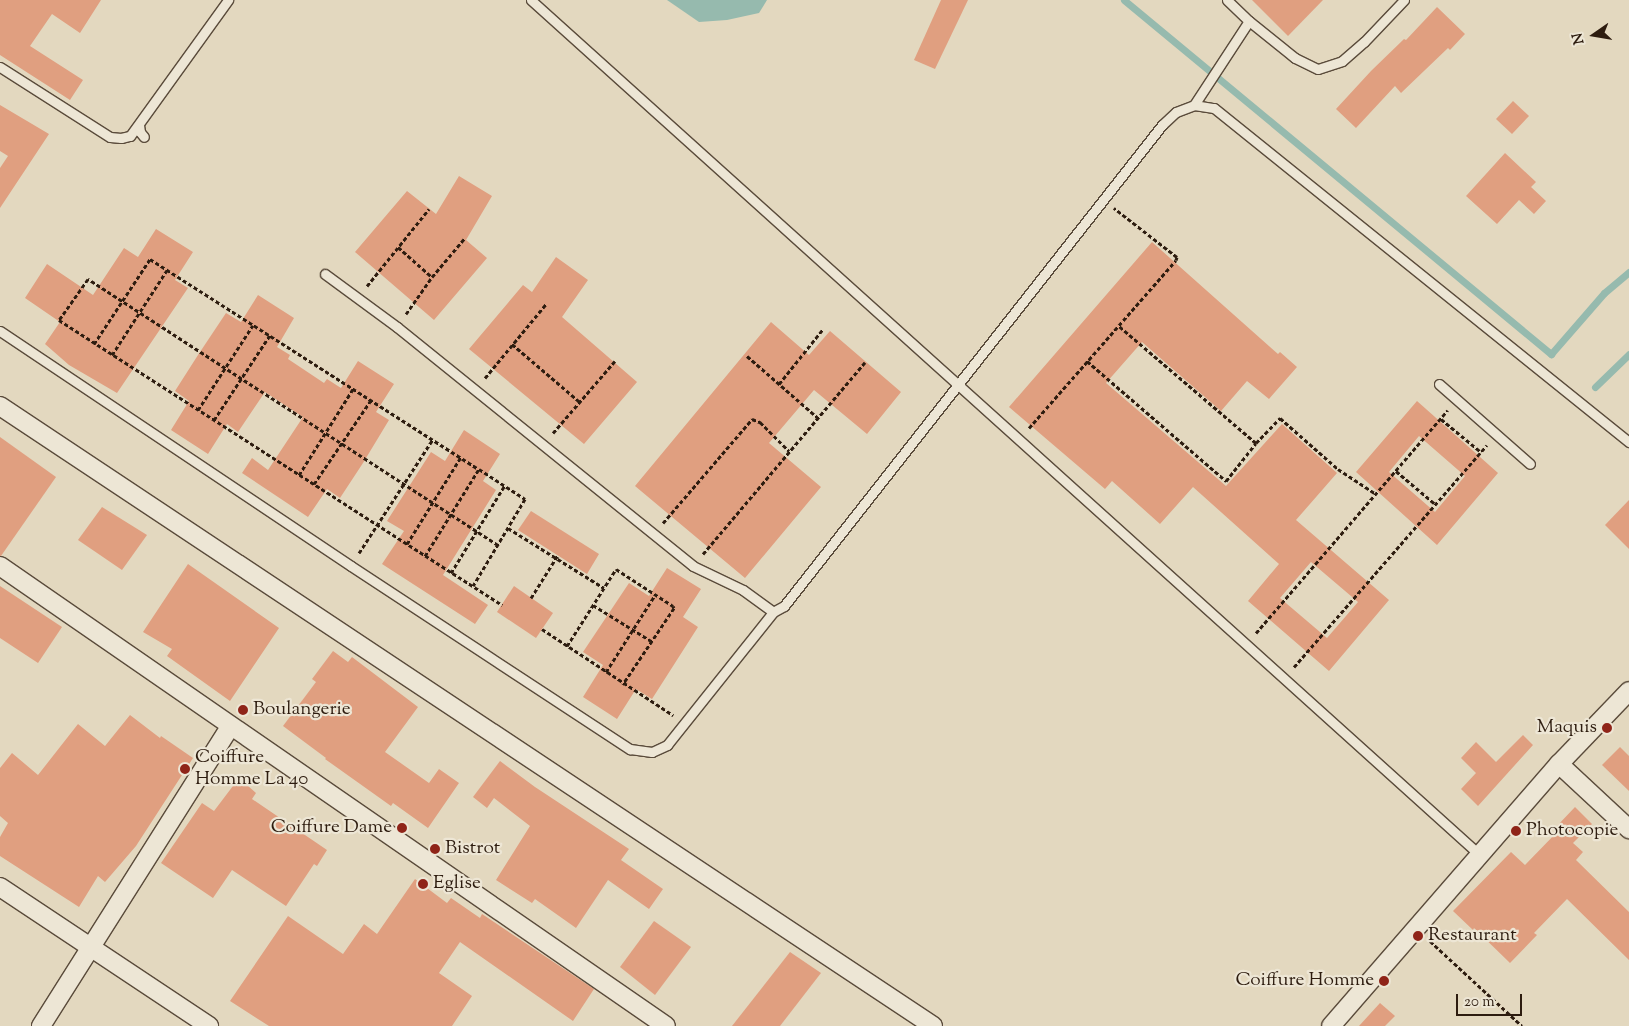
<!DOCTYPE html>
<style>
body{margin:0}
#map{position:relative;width:1629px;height:1026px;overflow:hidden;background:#e3d8bf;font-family:"Sorts Mill Goudy",serif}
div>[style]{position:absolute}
.water>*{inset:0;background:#96baae}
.stream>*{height:7px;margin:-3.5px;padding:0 3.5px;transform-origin:3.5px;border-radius:3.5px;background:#96baae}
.building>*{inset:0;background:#e09f80}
.path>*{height:3px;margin-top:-1.5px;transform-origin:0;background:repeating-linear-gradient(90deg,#2d1c0f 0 4px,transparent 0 6.5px)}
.roads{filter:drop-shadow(1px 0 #5a4b3b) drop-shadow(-1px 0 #5a4b3b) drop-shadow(0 1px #5a4b3b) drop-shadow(0 -1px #5a4b3b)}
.lane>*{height:9px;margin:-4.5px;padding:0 4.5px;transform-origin:4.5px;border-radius:4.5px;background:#ede6d5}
.street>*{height:18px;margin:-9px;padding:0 9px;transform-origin:9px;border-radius:9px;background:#ede6d5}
.dots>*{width:14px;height:14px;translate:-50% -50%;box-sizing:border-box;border:2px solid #ede6d5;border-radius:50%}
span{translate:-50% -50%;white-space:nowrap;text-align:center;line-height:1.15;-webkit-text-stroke:4.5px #ede6d5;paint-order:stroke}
.poi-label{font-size:19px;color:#2d1c0f}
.left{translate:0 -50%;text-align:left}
.right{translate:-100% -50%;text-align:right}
.north{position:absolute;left:1569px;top:10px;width:50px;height:50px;-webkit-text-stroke:4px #ede6d5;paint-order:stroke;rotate:257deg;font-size:14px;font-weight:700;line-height:20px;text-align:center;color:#2d1c0f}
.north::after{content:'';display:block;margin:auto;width:18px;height:22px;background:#2d1c0f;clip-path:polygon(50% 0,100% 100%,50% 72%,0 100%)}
.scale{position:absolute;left:1456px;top:994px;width:66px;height:22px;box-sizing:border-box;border:2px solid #2d1c0f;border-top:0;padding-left:6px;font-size:15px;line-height:18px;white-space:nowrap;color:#2d1c0f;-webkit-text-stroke:4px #ede6d5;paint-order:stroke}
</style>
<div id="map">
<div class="water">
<i style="clip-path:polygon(667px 0,767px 0,759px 13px,727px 20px,699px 22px)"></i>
</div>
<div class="stream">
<i style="left:1124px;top:0;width:555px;rotate:39.66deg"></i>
<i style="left:1551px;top:354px;width:81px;rotate:-49deg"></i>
<i style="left:1604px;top:293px;width:33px;rotate:-40deg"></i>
<i style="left:1595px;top:387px;width:47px;rotate:-44.1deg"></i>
</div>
<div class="building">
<i style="clip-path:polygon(0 0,101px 0,80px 33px,52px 14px,30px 46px,83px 80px,70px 100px,0 55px)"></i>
<i style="clip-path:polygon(941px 0,968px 0,935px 69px,914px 60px)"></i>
<i style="clip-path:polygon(1252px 0,1323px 0,1288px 36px)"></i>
<i style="clip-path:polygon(1437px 7px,1465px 34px,1450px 50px,1448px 48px,1401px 93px,1395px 86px,1356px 128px,1336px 109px,1371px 71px,1404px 39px,1406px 40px)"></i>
<i style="clip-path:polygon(1513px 101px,1529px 116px,1512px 134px,1496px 119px)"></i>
<i style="clip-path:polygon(0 105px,49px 134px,0 208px,0 168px,8px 156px,0 151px)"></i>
<i style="clip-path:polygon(1505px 153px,1536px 182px,1531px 187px,1546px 201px,1534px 214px,1519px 200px,1497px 224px,1466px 196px)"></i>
<i style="clip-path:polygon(459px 176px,492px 196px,466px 240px,487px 258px,434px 320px,355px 252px,407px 191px,436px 214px)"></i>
<i style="clip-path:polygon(156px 229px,193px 252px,175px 280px,188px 288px,117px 393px,69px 365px,45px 344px,60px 322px,25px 298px,47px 264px,93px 295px,124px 248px,138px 257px)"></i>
<i style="clip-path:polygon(evenodd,1152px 242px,1278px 354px,1280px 352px,1297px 367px,1269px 399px,1247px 381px,1221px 411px,1142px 342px,1106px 383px,1226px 486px,1282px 424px,1337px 473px,1296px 520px,1389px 600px,1329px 671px,1248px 601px,1279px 564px,1193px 487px,1160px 524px,1112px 481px,1105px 489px,1009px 407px,1152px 242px,1311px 562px,1358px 602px,1327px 638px,1280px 598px,1311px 562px)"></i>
<i style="clip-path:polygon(556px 257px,588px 280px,562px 317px,637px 382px,584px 444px,469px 349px,523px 285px,532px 292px)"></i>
<i style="clip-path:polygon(258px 295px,294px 318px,277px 347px,290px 355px,288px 359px,324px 383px,327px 379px,341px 388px,358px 361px,394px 384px,376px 412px,389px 420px,363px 463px,340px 498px,327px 489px,308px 517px,242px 473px,252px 458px,268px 470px,303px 417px,265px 392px,238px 432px,227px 424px,208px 454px,171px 430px,189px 401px,175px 391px,198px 355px,226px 313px,241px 322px)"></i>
<i style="clip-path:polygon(771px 322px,809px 355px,830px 331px,901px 392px,867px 434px,814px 390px,769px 443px,821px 487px,745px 578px,635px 486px)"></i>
<i style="clip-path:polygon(evenodd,1417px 401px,1498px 473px,1437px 545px,1356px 472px,1417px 401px,1419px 436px,1465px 476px,1435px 512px,1389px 472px,1419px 436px)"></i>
<i style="clip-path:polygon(464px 430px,500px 454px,483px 481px,496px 490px,443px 575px,488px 605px,475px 624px,382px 564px,404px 531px,387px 521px,431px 452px,445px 461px)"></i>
<i style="clip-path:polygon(0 437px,56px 477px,1px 556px,0 556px)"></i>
<i style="clip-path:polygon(1629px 500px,1629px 549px,1605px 525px)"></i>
<i style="clip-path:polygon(102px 507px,147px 535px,122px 570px,78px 540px)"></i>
<i style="clip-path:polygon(531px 511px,599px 554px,587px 574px,518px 530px)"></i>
<i style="clip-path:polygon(188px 564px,279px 628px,230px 701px,167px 656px,172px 649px,143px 632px)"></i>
<i style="clip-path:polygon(667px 568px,701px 589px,683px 617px,698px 627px,652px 699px,636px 689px,617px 719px,583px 697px,603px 665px,583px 652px,629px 583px,649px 596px)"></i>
<i style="clip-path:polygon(0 586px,62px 627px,38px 663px,0 638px)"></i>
<i style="clip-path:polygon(514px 586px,553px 613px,536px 638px,497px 612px)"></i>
<i style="clip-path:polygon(333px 651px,348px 662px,352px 657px,418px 707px,385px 752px,429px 783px,439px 769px,459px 783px,428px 828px,393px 803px,391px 806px,325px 759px,326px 758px,283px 726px,316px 682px,312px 679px)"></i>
<i style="clip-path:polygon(130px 715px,160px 738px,161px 736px,193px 758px,136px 846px,105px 882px,98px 876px,79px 907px,0 856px,0 837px,8px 823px,0 816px,0 768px,12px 753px,38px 775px,78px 724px,105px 746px)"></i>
<i style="clip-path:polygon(1523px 735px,1533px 745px,1478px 806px,1461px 789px,1476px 773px,1461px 758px,1476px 742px,1496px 762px)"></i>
<i style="clip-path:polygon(1620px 747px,1629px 756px,1629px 791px,1602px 765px)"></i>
<i style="clip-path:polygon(500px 761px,535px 787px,629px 849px,621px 860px,663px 889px,649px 909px,608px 880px,576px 928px,535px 899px,532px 903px,496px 880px,530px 826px,494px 798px,487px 808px,473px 797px)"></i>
<i style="clip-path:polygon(239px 778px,256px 793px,252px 799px,327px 850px,317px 866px,314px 864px,286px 906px,232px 870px,213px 898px,161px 863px,202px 803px,214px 811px)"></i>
<i style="clip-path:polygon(1575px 807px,1592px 824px,1573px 843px,1583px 852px,1576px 860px,1629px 912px,1629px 960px,1567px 899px,1534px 933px,1537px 935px,1510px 963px,1474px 928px,1473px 930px,1453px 911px,1511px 852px,1525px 865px,1559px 830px,1556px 827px)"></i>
<i style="clip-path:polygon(415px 879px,447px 903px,451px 898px,480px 918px,482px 914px,594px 989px,573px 1021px,460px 942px,439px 973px,472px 996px,452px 1026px,269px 1026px,230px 1001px,288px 916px,343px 954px,364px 924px,377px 934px)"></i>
<i style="clip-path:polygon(654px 921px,691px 947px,655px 995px,620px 967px)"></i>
<i style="clip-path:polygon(790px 952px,821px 973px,780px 1026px,732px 1026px)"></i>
<i style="clip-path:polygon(1380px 1003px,1395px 1016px,1385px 1026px,1359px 1026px)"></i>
</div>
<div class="path">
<i style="left:398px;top:247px;width:45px;rotate:41.4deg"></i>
<i style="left:367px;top:286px;width:99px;rotate:-51.2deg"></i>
<i style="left:406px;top:314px;width:45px;rotate:-54.9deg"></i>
<i style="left:432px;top:277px;width:50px;rotate:-49.9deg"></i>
<i style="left:94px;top:344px;width:102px;rotate:-56.6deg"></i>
<i style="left:150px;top:259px;width:390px;rotate:32.6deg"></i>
<i style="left:479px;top:469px;width:55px;rotate:33.1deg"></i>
<i style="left:525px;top:499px;width:101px;rotate:120.9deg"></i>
<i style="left:512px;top:344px;width:89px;rotate:40.5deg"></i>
<i style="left:112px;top:355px;width:101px;rotate:-57.1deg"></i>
<i style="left:747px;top:356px;width:93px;rotate:41.1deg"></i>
<i style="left:1087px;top:361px;width:184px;rotate:40.8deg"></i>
<i style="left:1226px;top:481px;width:48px;rotate:-51.7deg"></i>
<i style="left:1256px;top:443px;width:180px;rotate:-139.5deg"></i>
<i style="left:485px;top:378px;width:96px;rotate:-50.5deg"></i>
<i style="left:779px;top:384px;width:70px;rotate:-51.3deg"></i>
<i style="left:198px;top:410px;width:101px;rotate:-57.1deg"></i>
<i style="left:1441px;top:419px;width:52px;rotate:39.5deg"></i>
<i style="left:214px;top:420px;width:102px;rotate:-56.6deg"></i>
<i style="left:1029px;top:428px;width:223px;rotate:-48.8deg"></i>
<i style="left:1176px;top:260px;width:3px;rotate:-72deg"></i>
<i style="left:1177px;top:257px;width:80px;rotate:-142.1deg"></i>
<i style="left:553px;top:433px;width:95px;rotate:-49.3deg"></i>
<i style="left:1256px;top:443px;width:35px;rotate:-46deg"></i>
<i style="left:1280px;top:418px;width:77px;rotate:41.3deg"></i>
<i style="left:1338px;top:469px;width:45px;rotate:33.3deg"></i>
<i style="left:1396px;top:471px;width:51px;rotate:40.2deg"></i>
<i style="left:299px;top:475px;width:102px;rotate:-57.9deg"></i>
<i style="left:314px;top:484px;width:102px;rotate:-55.8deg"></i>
<i style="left:663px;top:523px;width:137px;rotate:-49.4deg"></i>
<i style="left:752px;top:419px;width:9px;rotate:21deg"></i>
<i style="left:760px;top:422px;width:41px;rotate:45deg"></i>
<i style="left:508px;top:528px;width:113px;rotate:32deg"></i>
<i style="left:407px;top:544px;width:102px;rotate:-58.2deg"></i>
<i style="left:498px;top:545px;width:489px;rotate:-147deg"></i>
<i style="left:88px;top:279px;width:50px;rotate:125.3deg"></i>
<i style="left:59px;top:320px;width:527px;rotate:32.75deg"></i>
<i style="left:359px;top:553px;width:136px;rotate:-57deg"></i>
<i style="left:703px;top:554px;width:251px;rotate:-49.8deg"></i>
<i style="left:425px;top:556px;width:102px;rotate:-58.2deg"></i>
<i style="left:451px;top:573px;width:103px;rotate:-58.5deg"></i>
<i style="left:531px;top:598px;width:51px;rotate:-57.9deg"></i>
<i style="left:593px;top:605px;width:68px;rotate:31.8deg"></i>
<i style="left:542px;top:629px;width:157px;rotate:33.3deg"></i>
<i style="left:1256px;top:633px;width:294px;rotate:-49.3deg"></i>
<i style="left:567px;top:646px;width:91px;rotate:-57.5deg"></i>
<i style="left:616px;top:569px;width:68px;rotate:33deg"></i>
<i style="left:673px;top:606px;width:2px;rotate:63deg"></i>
<i style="left:674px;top:608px;width:92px;rotate:123.9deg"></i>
<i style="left:1294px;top:667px;width:294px;rotate:-49deg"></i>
<i style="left:606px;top:672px;width:91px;rotate:-57.5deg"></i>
<i style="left:1430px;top:941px;width:125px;rotate:42.7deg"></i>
</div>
<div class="roads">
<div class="lane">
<i style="left:531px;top:0;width:1277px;rotate:42.02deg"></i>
<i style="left:1227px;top:0;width:30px;rotate:44deg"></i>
<i style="left:1249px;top:21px;width:59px;rotate:38.8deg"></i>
<i style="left:1295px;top:58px;width:25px;rotate:26deg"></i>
<i style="left:1318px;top:69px;width:25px;rotate:-18deg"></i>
<i style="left:1342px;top:61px;width:29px;rotate:-41deg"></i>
<i style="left:1364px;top:42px;width:58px;rotate:-46.4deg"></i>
<i style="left:0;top:67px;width:130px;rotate:32.5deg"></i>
<i style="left:110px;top:137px;width:11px;rotate:5deg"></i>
<i style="left:121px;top:138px;width:9px;rotate:-13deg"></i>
<i style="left:130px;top:136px;width:168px;rotate:-54.2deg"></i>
<i style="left:1194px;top:105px;width:100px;rotate:-56.8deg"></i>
<i style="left:139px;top:125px;width:7px;rotate:82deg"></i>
<i style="left:140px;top:132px;width:6px;rotate:51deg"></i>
<i style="left:325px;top:274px;width:89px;rotate:36.4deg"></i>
<i style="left:397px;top:327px;width:380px;rotate:38.9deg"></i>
<i style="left:693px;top:566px;width:55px;rotate:25.6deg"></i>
<i style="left:743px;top:590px;width:37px;rotate:36deg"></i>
<i style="left:773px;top:612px;width:13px;rotate:-29deg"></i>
<i style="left:784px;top:606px;width:612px;rotate:-51.84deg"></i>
<i style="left:1162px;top:125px;width:19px;rotate:-43deg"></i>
<i style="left:1176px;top:112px;width:19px;rotate:-21deg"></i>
<i style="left:1194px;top:105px;width:20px;rotate:9deg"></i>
<i style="left:1214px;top:108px;width:533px;rotate:38.83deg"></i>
<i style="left:0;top:331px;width:422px;rotate:33.8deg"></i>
<i style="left:351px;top:566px;width:334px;rotate:33.3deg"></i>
<i style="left:630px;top:749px;width:22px;rotate:8deg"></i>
<i style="left:652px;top:752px;width:17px;rotate:-25deg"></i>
<i style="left:667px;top:745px;width:170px;rotate:-51.4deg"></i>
<i style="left:1439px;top:384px;width:121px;rotate:41.3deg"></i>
</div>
<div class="street">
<i style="left:0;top:406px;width:1120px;rotate:33.6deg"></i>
<i style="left:0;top:566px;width:809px;rotate:34.63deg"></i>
<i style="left:1559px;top:764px;width:96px;rotate:42.9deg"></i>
<i style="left:0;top:887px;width:251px;rotate:33.6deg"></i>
<i style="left:41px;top:1026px;width:355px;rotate:-57.7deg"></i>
<i style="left:1331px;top:1026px;width:347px;rotate:-49deg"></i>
<i style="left:1559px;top:764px;width:101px;rotate:-46.2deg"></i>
</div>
</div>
<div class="dots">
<i style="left:243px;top:710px;background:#8f2418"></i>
<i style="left:1607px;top:728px;background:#8f2418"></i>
<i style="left:185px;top:769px;background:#8f2418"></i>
<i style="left:402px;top:828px;background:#8f2418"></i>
<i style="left:1516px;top:831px;background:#8f2418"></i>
<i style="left:435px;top:849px;background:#8f2418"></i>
<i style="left:423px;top:884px;background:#8f2418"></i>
<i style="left:1418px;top:936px;background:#8f2418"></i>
<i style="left:1384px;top:981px;background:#8f2418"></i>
</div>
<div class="poi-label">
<span class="left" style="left:253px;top:710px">Boulangerie</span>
<span class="right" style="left:1597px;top:728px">Maquis</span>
<span class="left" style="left:195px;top:769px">Coiffure<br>Homme La 40</span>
<span class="right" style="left:392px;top:828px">Coiffure Dame</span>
<span class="left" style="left:1526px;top:831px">Photocopie</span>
<span class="left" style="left:445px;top:849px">Bistrot</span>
<span class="left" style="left:433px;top:884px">Eglise</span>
<span class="left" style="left:1428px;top:936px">Restaurant</span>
<span class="right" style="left:1374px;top:981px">Coiffure Homme</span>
</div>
<div class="north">N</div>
<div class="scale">20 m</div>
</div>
